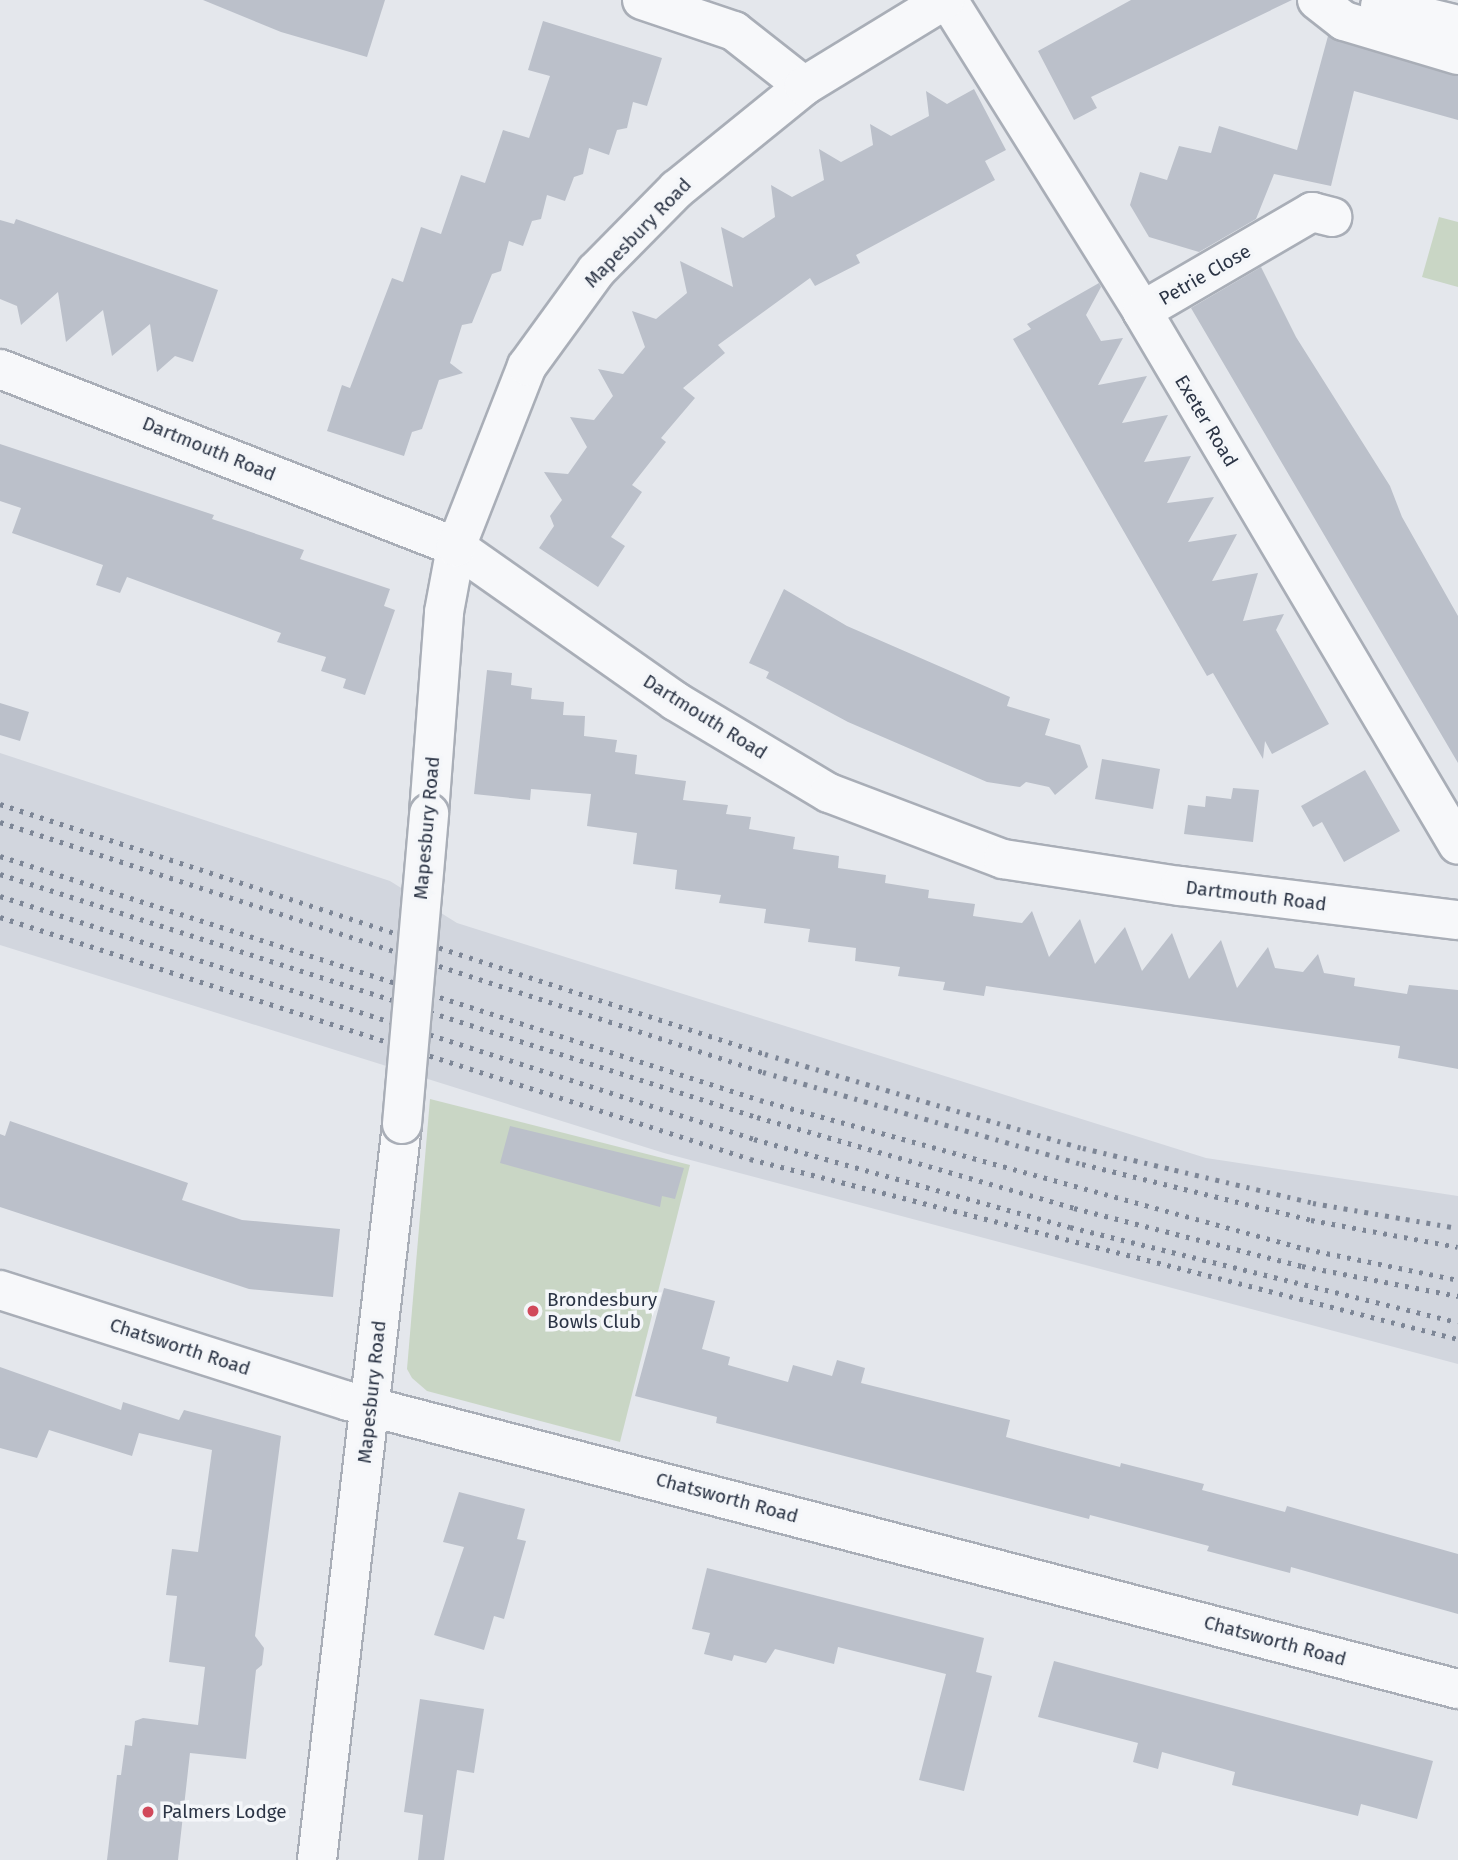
<!DOCTYPE html>
<style>
body{margin:0}
#map{position:relative;width:1458px;height:1860px;overflow:hidden;background:#e4e7ec;font-family:"Fira Sans",sans-serif}
div>[style]{position:absolute}
.built>*{inset:0;background:#d2d6de}
.green>*{inset:0;background:#c9d6c5}
.building>*{inset:0;background:#bbc0ca}
.roads{filter:drop-shadow(2px 0 #a9aeb7) drop-shadow(-2px 0 #a9aeb7) drop-shadow(0 2px #a9aeb7) drop-shadow(0 -2px #a9aeb7)}
.minor>*{height:38px;margin:-19px;padding:0 19px;transform-origin:19px;border-radius:19px;background:#f7f8fa}
.rail>*{height:5px;margin-top:-2.5px;transform-origin:0;background:repeating-linear-gradient(90deg,#7d8696 0 3.5px,transparent 0 10.5px)}
.bridges{filter:drop-shadow(2px 0 #a9aeb7) drop-shadow(-2px 0 #a9aeb7) drop-shadow(0 2px #a9aeb7) drop-shadow(0 -2px #a9aeb7)}
.minor-bridge>*{height:38px;margin:-19px;padding:0 19px;transform-origin:19px;border-radius:19px;background:#f7f8fa}
.dots>*{width:19px;height:19px;translate:-50% -50%;box-sizing:border-box;border:4px solid #f4f6f9;border-radius:50%}
span{translate:-50% -50%;white-space:nowrap;text-align:center;line-height:1.15;-webkit-text-stroke:7px #f4f6f9;paint-order:stroke}
.street-label{font-size:19px;color:#2b3445}
.poi-label{font-size:19px;color:#2b3445}
.left{translate:0 -50%;text-align:left}
</style>
<div id="map">
<div class="built">
<i style="clip-path:polygon(0 753px,390px 881px,457px 923px,1206px 1158px,1458px 1196px,1458px 1364px,664px 1153px,0 945px)"></i>
</div>
<div class="green">
<i style="clip-path:polygon(1439px 217px,1458px 222px,1458px 287px,1422px 277px)"></i>
<i style="clip-path:polygon(430px 1099px,690px 1165px,620px 1442px,427px 1391px,412px 1378px,407px 1369px)"></i>
</div>
<div class="building">
<i style="clip-path:polygon(203px 0,385px 0,367px 57px,281px 32px)"></i>
<i style="clip-path:polygon(1131px 0,1292px 0,1091px 97px,1097px 108px,1074px 120px,1038px 51px)"></i>
<i style="clip-path:polygon(543px 21px,662px 58px,647px 106px,633px 102px,627px 128px,617px 130px,609px 155px,589px 148px,583px 174px,574px 177px,565px 201px,547px 195px,541px 219px,532px 221px,523px 246px,509px 241px,501px 271px,492px 274px,472px 323px,462px 325px,450px 363px,463px 373px,439px 380px,422px 429px,412px 432px,404px 456px,327px 431px,342px 385px,350px 388px,392px 278px,403px 282px,421px 227px,441px 234px,461px 175px,485px 183px,503px 130px,529px 138px,550px 76px,528px 70px)"></i>
<i style="clip-path:polygon(1328px 36px,1458px 76px,1458px 120px,1354px 91px,1331px 186px,1274px 174px,1256px 219px,1199px 252px,1149px 237px,1130px 205px,1140px 172px,1167px 180px,1179px 146px,1211px 153px,1219px 126px,1297px 150px)"></i>
<i style="clip-path:polygon(974px 89px,1006px 150px,985px 161px,995px 180px,856px 255px,860px 263px,815px 286px,810px 278px,718px 345px,725px 353px,683px 388px,695px 398px,661px 438px,666px 442px,632px 485px,642px 492px,611px 537px,625px 546px,598px 587px,539px 548px,554px 526px,550px 516px,562px 500px,544px 472px,568px 474px,587px 447px,570px 417px,594px 420px,613px 396px,598px 369px,623px 374px,645px 347px,632px 311px,656px 319px,687px 293px,680px 261px,733px 287px,721px 227px,743px 238px,775px 217px,771px 185px,792px 197px,824px 180px,819px 149px,841px 162px,873px 145px,870px 124px,891px 136px,929px 116px,926px 91px,947px 104px)"></i>
<i style="clip-path:polygon(16px 219px,218px 290px,193px 362px,175px 356px,157px 372px,150px 324px,112px 356px,103px 310px,66px 342px,58px 292px,21px 325px,17px 306px,0 299px,0 220px,14px 224px)"></i>
<i style="clip-path:polygon(1261px 267px,1296px 337px,1390px 486px,1402px 517px,1458px 616px,1458px 763px,1191px 308px)"></i>
<i style="clip-path:polygon(1099px 283px,1101px 287px,1086px 315px,1101px 341px,1123px 338px,1098px 385px,1147px 376px,1122px 423px,1168px 415px,1144px 462px,1191px 456px,1167px 503px,1214px 497px,1188px 542px,1237px 534px,1212px 581px,1258px 573px,1243px 621px,1284px 614px,1276px 630px,1329px 724px,1272px 754px,1265px 741px,1263px 759px,1213px 673px,1207px 676px,1013px 339px,1031px 329px,1027px 324px)"></i>
<i style="clip-path:polygon(0 444px,214px 515px,212px 519px,304px 550px,300px 559px,390px 589px,384px 606px,395px 610px,365px 695px,343px 688px,346px 679px,321px 671px,326px 657px,277px 642px,281px 633px,127px 577px,120px 593px,96px 585px,103px 565px,12px 533px,21px 508px,0 501px)"></i>
<i style="clip-path:polygon(784px 589px,847px 626px,1010px 697px,1007px 706px,1050px 719px,1045px 735px,1080px 745px,1088px 767px,1055px 795px,1049px 787px,1026px 782px,1020px 787px,987px 782px,848px 722px,766px 678px,769px 672px,749px 663px)"></i>
<i style="clip-path:polygon(487px 670px,512px 673px,511px 685px,532px 688px,531px 699px,564px 702px,563px 715px,585px 716px,584px 736px,617px 740px,615px 752px,637px 755px,635px 774px,686px 781px,683px 800px,728px 805px,726px 814px,751px 817px,749px 829px,795px 837px,793px 849px,839px 856px,838px 868px,886px 875px,885px 883px,929px 890px,928px 898px,975px 904px,973px 916px,1022px 923px,1032px 911px,1049px 957px,1080px 919px,1095px 964px,1125px 927px,1142px 971px,1172px 933px,1189px 979px,1221px 940px,1237px 988px,1268px 947px,1275px 968px,1303px 972px,1318px 954px,1324px 973px,1355px 978px,1354px 986px,1407px 994px,1409px 985px,1458px 990px,1458px 1069px,1398px 1058px,1400px 1046px,986px 986px,984px 996px,943px 990px,945px 982px,898px 976px,900px 967px,855px 961px,856px 948px,808px 942px,810px 929px,764px 923px,766px 909px,719px 903px,721px 895px,675px 889px,677px 870px,633px 864px,637px 833px,587px 826px,591px 794px,531px 789px,530px 800px,474px 794px)"></i>
<i style="clip-path:polygon(0 703px,29px 712px,20px 741px,0 735px)"></i>
<i style="clip-path:polygon(1102px 759px,1160px 769px,1153px 809px,1095px 799px)"></i>
<i style="clip-path:polygon(1365px 770px,1400px 831px,1344px 862px,1322px 822px,1313px 827px,1301px 806px)"></i>
<i style="clip-path:polygon(1233px 788px,1259px 790px,1253px 842px,1184px 834px,1188px 805px,1205px 807px,1206px 796px,1231px 799px)"></i>
<i style="clip-path:polygon(10px 1121px,188px 1183px,182px 1200px,242px 1220px,340px 1229px,333px 1297px,249px 1289px,0 1207px,0 1134px,5px 1136px)"></i>
<i style="clip-path:polygon(510px 1126px,684px 1168px,675px 1199px,662px 1196px,660px 1207px,500px 1163px)"></i>
<i style="clip-path:polygon(664px 1288px,715px 1301px,702px 1349px,730px 1357px,728px 1365px,788px 1382px,793px 1365px,832px 1376px,837px 1360px,865px 1368px,861px 1383px,1010px 1420px,1006px 1437px,1120px 1467px,1121px 1463px,1204px 1484px,1202px 1490px,1285px 1512px,1287px 1506px,1458px 1554px,1458px 1614px,1291px 1567px,1290px 1573px,1207px 1551px,1209px 1546px,1090px 1515px,1089px 1519px,716px 1423px,717px 1417px,635px 1396px)"></i>
<i style="clip-path:polygon(0 1367px,121px 1410px,123px 1402px,179px 1420px,184px 1410px,281px 1436px,255px 1636px,264px 1648px,262px 1665px,256px 1670px,246px 1759px,190px 1753px,178px 1860px,107px 1860px,117px 1775px,121px 1775px,125px 1745px,132px 1746px,135px 1721px,143px 1718px,198px 1725px,205px 1667px,169px 1662px,177px 1596px,166px 1595px,172px 1549px,198px 1552px,212px 1450px,139px 1433px,132px 1456px,49px 1430px,37px 1458px,0 1448px)"></i>
<i style="clip-path:polygon(459px 1492px,525px 1509px,517px 1539px,526px 1541px,504px 1619px,494px 1616px,484px 1650px,434px 1635px,464px 1547px,443px 1542px)"></i>
<i style="clip-path:polygon(707px 1568px,984px 1638px,976px 1672px,992px 1676px,964px 1791px,919px 1780px,946px 1674px,838px 1647px,834px 1664px,775px 1649px,766px 1663px,734px 1655px,732px 1661px,704px 1654px,710px 1633px,692px 1629px)"></i>
<i style="clip-path:polygon(1054px 1661px,1433px 1761px,1417px 1819px,1361px 1804px,1358px 1816px,1232px 1785px,1235px 1772px,1162px 1752px,1158px 1769px,1133px 1762px,1138px 1743px,1038px 1717px)"></i>
<i style="clip-path:polygon(420px 1699px,484px 1709px,474px 1773px,457px 1770px,444px 1860px,418px 1860px,423px 1815px,404px 1812px)"></i>
</div>
<div class="roads">
<div class="minor">
<i style="left:642px;top:0;width:97px;rotate:18.6deg"></i>
<i style="left:734px;top:31px;width:89px;rotate:38.2deg"></i>
<i style="left:948px;top:0;width:367px;rotate:58deg"></i>
<i style="left:1142px;top:311px;width:620px;rotate:59.38deg"></i>
<i style="left:1317px;top:0;width:34px;rotate:38deg"></i>
<i style="left:1344px;top:21px;width:119px;rotate:16.6deg"></i>
<i style="left:1380px;top:6px;width:80px;rotate:13.7deg"></i>
<i style="left:1142px;top:311px;width:197px;rotate:-30.2deg"></i>
<i style="left:1312px;top:212px;width:21px;rotate:14deg"></i>
<i style="left:0;top:369px;width:490px;rotate:21.3deg"></i>
<i style="left:456px;top:547px;width:268px;rotate:35.1deg"></i>
<i style="left:675px;top:701px;width:179px;rotate:30.9deg"></i>
<i style="left:829px;top:793px;width:186px;rotate:20.8deg"></i>
<i style="left:1003px;top:859px;width:179px;rotate:8.7deg"></i>
<i style="left:1180px;top:886px;width:280px;rotate:7deg"></i>
<i style="left:429px;top:813px;width:202px;rotate:-85.7deg"></i>
<i style="left:444px;top:612px;width:66px;rotate:-79.5deg"></i>
<i style="left:456px;top:547px;width:194px;rotate:-68.6deg"></i>
<i style="left:527px;top:366px;width:117px;rotate:-54deg"></i>
<i style="left:596px;top:271px;width:115px;rotate:-45.4deg"></i>
<i style="left:677px;top:189px;width:164px;rotate:-39deg"></i>
<i style="left:804px;top:86px;width:165px;rotate:-31.4deg"></i>
<i style="left:0;top:1290px;width:365px;rotate:17.7deg"></i>
<i style="left:348px;top:1401px;width:1147px;rotate:14.55deg"></i>
<i style="left:317px;top:1860px;width:741px;rotate:-83.41deg"></i>
</div>
</div>
<div class="rail">
<i style="left:0;top:804px;width:805px;rotate:18.1deg"></i>
<i style="left:765px;top:1054px;width:332px;rotate:16.5deg"></i>
<i style="left:1083px;top:1148px;width:236px;rotate:13.4deg"></i>
<i style="left:1313px;top:1203px;width:147px;rotate:9.8deg"></i>
<i style="left:0;top:822px;width:803px;rotate:18.14deg"></i>
<i style="left:763px;top:1072px;width:332px;rotate:16.1deg"></i>
<i style="left:1082px;top:1164px;width:236px;rotate:13.7deg"></i>
<i style="left:1311px;top:1220px;width:149px;rotate:10.4deg"></i>
<i style="left:0;top:856px;width:798px;rotate:17.8deg"></i>
<i style="left:760px;top:1100px;width:566px;rotate:15.26deg"></i>
<i style="left:1306px;top:1249px;width:155px;rotate:11.5deg"></i>
<i style="left:0;top:874px;width:795px;rotate:17.8deg"></i>
<i style="left:757px;top:1117px;width:330px;rotate:16deg"></i>
<i style="left:1074px;top:1208px;width:235px;rotate:14.3deg"></i>
<i style="left:1302px;top:1266px;width:159px;rotate:10.9deg"></i>
<i style="left:0;top:896px;width:792px;rotate:17.86deg"></i>
<i style="left:754px;top:1139px;width:328px;rotate:15.6deg"></i>
<i style="left:1070px;top:1227px;width:399px;rotate:13.8deg"></i>
<i style="left:0;top:917px;width:788px;rotate:17.88deg"></i>
<i style="left:750px;top:1159px;width:731px;rotate:14.26deg"></i>
</div>
<div class="bridges">
<div class="minor-bridge">
<i style="left:402px;top:1124px;width:312px;rotate:-85deg"></i>
</div>
</div>
<div class="dots">
<i style="left:533px;top:1311px;background:#d1495b"></i>
<i style="left:148px;top:1812px;background:#d1495b"></i>
</div>
<div class="street-label">
<span style="left:638px;top:233px;rotate:-46deg">Mapesbury Road</span>
<span style="left:1205px;top:275px;rotate:-30deg">Petrie Close</span>
<span style="left:1206px;top:421px;rotate:59deg">Exeter Road</span>
<span style="left:209px;top:449px;rotate:22deg">Dartmouth Road</span>
<span style="left:705px;top:717px;rotate:32deg">Dartmouth Road</span>
<span style="left:427px;top:828px;rotate:-85deg">Mapesbury Road</span>
<span style="left:1256px;top:896px;rotate:7deg">Dartmouth Road</span>
<span style="left:180px;top:1347px;rotate:18deg">Chatsworth Road</span>
<span style="left:372px;top:1392px;rotate:-84deg">Mapesbury Road</span>
<span style="left:727px;top:1498px;rotate:15deg">Chatsworth Road</span>
<span style="left:1275px;top:1641px;rotate:15deg">Chatsworth Road</span>
</div>
<div class="poi-label">
<span class="left" style="left:547px;top:1311px">Brondesbury<br>Bowls Club</span>
<span class="left" style="left:162px;top:1812px">Palmers Lodge</span>
</div>
</div>
